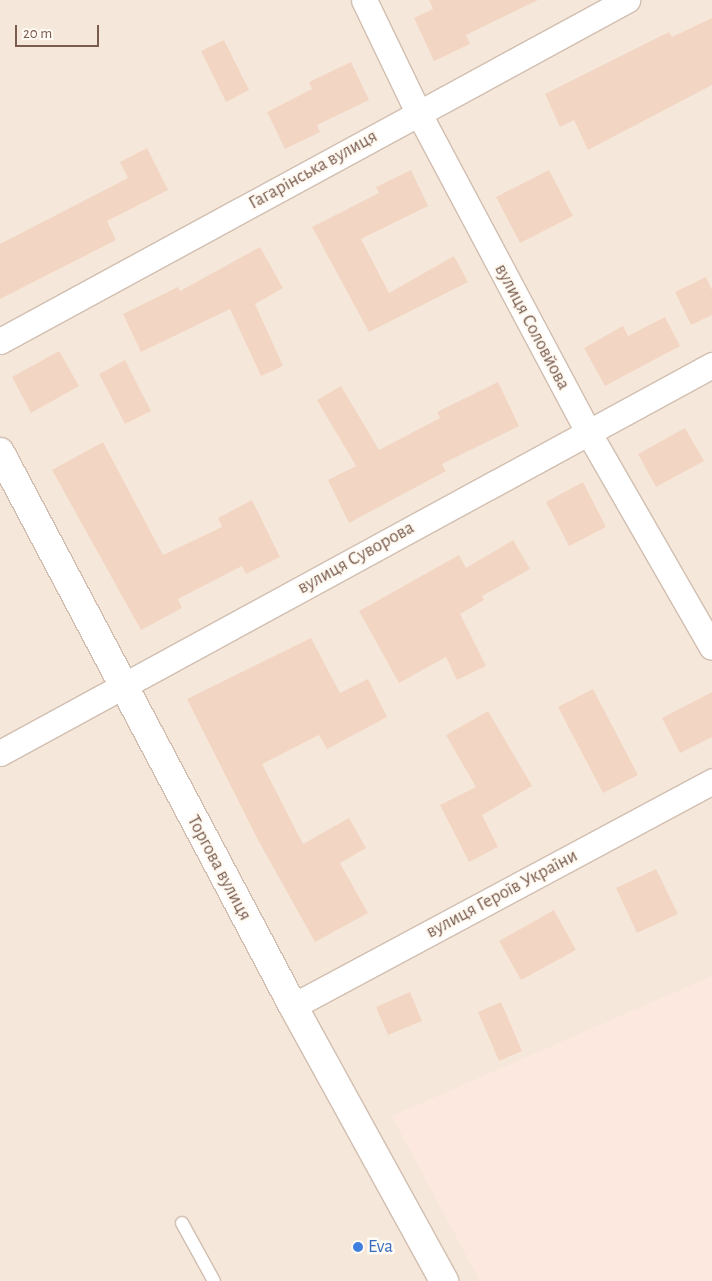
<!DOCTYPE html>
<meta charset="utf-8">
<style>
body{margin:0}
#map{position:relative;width:712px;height:1281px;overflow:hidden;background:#fdf6ec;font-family:"Alegreya Sans",sans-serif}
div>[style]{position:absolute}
.residential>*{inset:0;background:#f5e8da}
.commercial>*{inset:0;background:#fde8e0}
.building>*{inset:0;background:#f3d5c3}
.roads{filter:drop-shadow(1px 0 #d1beb0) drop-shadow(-1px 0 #d1beb0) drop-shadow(0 1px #d1beb0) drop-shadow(0 -1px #d1beb0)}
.lane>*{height:12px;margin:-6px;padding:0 6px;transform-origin:6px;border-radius:6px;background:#fff}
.street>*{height:25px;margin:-12.5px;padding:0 12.5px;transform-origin:12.5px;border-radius:12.5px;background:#fff}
.secondary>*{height:28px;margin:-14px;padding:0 14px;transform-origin:14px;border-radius:14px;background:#fff}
.dots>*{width:14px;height:14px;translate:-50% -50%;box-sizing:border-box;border:2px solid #fffaf3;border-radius:50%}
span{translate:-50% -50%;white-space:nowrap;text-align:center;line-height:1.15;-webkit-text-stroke:5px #fffaf3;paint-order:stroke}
.street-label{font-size:19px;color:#7a5c4d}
.shop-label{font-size:19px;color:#366cbe}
.left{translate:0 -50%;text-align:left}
.scale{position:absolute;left:15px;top:25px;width:84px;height:22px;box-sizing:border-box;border:2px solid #7a5c4d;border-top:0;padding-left:6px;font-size:15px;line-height:18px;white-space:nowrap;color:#7a5c4d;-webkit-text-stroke:4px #fffaf3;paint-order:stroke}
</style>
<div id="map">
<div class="residential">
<i style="clip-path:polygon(0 0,712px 0,712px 1281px,0 1281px)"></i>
</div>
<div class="commercial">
<i style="clip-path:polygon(712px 976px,712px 1281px,480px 1281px,392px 1116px)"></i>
</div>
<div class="building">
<i style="clip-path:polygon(429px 0,538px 0,466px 35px,470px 44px,434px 61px,414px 18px,433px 9px)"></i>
<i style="clip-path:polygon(712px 18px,712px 85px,588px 150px,574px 120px,560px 127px,545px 94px,669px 32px,672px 37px)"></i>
<i style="clip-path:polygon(224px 40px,249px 90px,226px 102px,201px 51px)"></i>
<i style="clip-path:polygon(351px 62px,369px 100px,317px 125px,320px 132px,285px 149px,267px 112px,312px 89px,309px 82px)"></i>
<i style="clip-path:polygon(147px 148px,168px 190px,107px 221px,116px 240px,0 299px,0 244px,128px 178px,120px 162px)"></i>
<i style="clip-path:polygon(411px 170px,428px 206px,361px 239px,389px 293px,454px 256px,468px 282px,369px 332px,312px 227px,379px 193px,376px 187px)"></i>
<i style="clip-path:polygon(549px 170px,573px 216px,520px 243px,496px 197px)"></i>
<i style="clip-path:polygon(260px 247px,283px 288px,255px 304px,283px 366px,261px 376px,230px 309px,141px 352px,123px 314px,178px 287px,180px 291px)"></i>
<i style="clip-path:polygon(706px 277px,712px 290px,712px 315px,691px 325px,675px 292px)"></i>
<i style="clip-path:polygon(665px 317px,680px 346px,605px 386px,584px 348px,623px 326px,628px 336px)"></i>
<i style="clip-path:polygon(59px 351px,79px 386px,31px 413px,12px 377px)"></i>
<i style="clip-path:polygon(125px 360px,151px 411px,125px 424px,99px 374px)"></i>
<i style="clip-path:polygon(498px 382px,519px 426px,442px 464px,446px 471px,349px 523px,328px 480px,356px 466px,317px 400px,341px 386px,379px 450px,440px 418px,437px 412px)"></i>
<i style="clip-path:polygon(685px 428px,704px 461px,656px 487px,638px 454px)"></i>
<i style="clip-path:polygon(103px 442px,163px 555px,222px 527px,218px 518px,252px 500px,280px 557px,246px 574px,242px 566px,178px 599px,182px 608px,141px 630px,52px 470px)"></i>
<i style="clip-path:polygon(583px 482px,606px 527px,569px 546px,546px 502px)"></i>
<i style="clip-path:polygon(513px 540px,530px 569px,482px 596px,484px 600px,460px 614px,486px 666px,457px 680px,446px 657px,399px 683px,359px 611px,459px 555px,466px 568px)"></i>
<i style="clip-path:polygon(311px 638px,340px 693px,368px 679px,387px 717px,327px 749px,319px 735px,262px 764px,303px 844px,349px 818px,366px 848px,340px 863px,368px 913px,315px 942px,258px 840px,187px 699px)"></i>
<i style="clip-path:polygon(593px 689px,638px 775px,603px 793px,558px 707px)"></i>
<i style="clip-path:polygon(712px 692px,712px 737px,680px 753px,662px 718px)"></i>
<i style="clip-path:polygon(488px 711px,532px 786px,482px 815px,498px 847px,469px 862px,440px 805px,476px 787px,446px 735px)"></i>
<i style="clip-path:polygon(656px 869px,678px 914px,637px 933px,616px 888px)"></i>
<i style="clip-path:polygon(554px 910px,576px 950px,521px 980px,499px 941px)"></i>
<i style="clip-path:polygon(410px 992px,422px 1021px,388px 1035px,376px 1007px)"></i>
<i style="clip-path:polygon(501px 1002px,522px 1051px,499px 1061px,478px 1012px)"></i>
</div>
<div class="roads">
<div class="lane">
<i style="left:182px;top:1223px;width:66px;rotate:61.1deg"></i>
</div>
<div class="street">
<i style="left:364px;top:0;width:124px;rotate:64.3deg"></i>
<i style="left:418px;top:112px;width:360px;rotate:62deg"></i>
<i style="left:587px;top:430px;width:250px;rotate:60.1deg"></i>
<i style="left:0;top:341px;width:714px;rotate:-28.54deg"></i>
<i style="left:0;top:753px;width:811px;rotate:-28.59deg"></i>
<i style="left:293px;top:1006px;width:476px;rotate:-28.2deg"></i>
</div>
<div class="secondary">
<i style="left:0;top:452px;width:627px;rotate:62.13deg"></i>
<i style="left:293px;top:1006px;width:314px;rotate:61.2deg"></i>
</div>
</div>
<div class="dots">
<i style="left:358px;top:1247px;background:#3f7fe0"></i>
</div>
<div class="street-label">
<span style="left:313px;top:170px;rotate:-29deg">Гагарінська вулиця</span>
<span style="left:532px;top:327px;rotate:62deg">вулиця Соловйова</span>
<span style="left:356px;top:558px;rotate:-29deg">вулиця Суворова</span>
<span style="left:219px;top:868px;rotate:62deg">Торгова вулиця</span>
<span style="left:502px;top:894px;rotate:-28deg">вулиця Героїв України</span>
</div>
<div class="shop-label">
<span class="left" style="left:368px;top:1247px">Eva</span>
</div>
<div class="scale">20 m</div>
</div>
